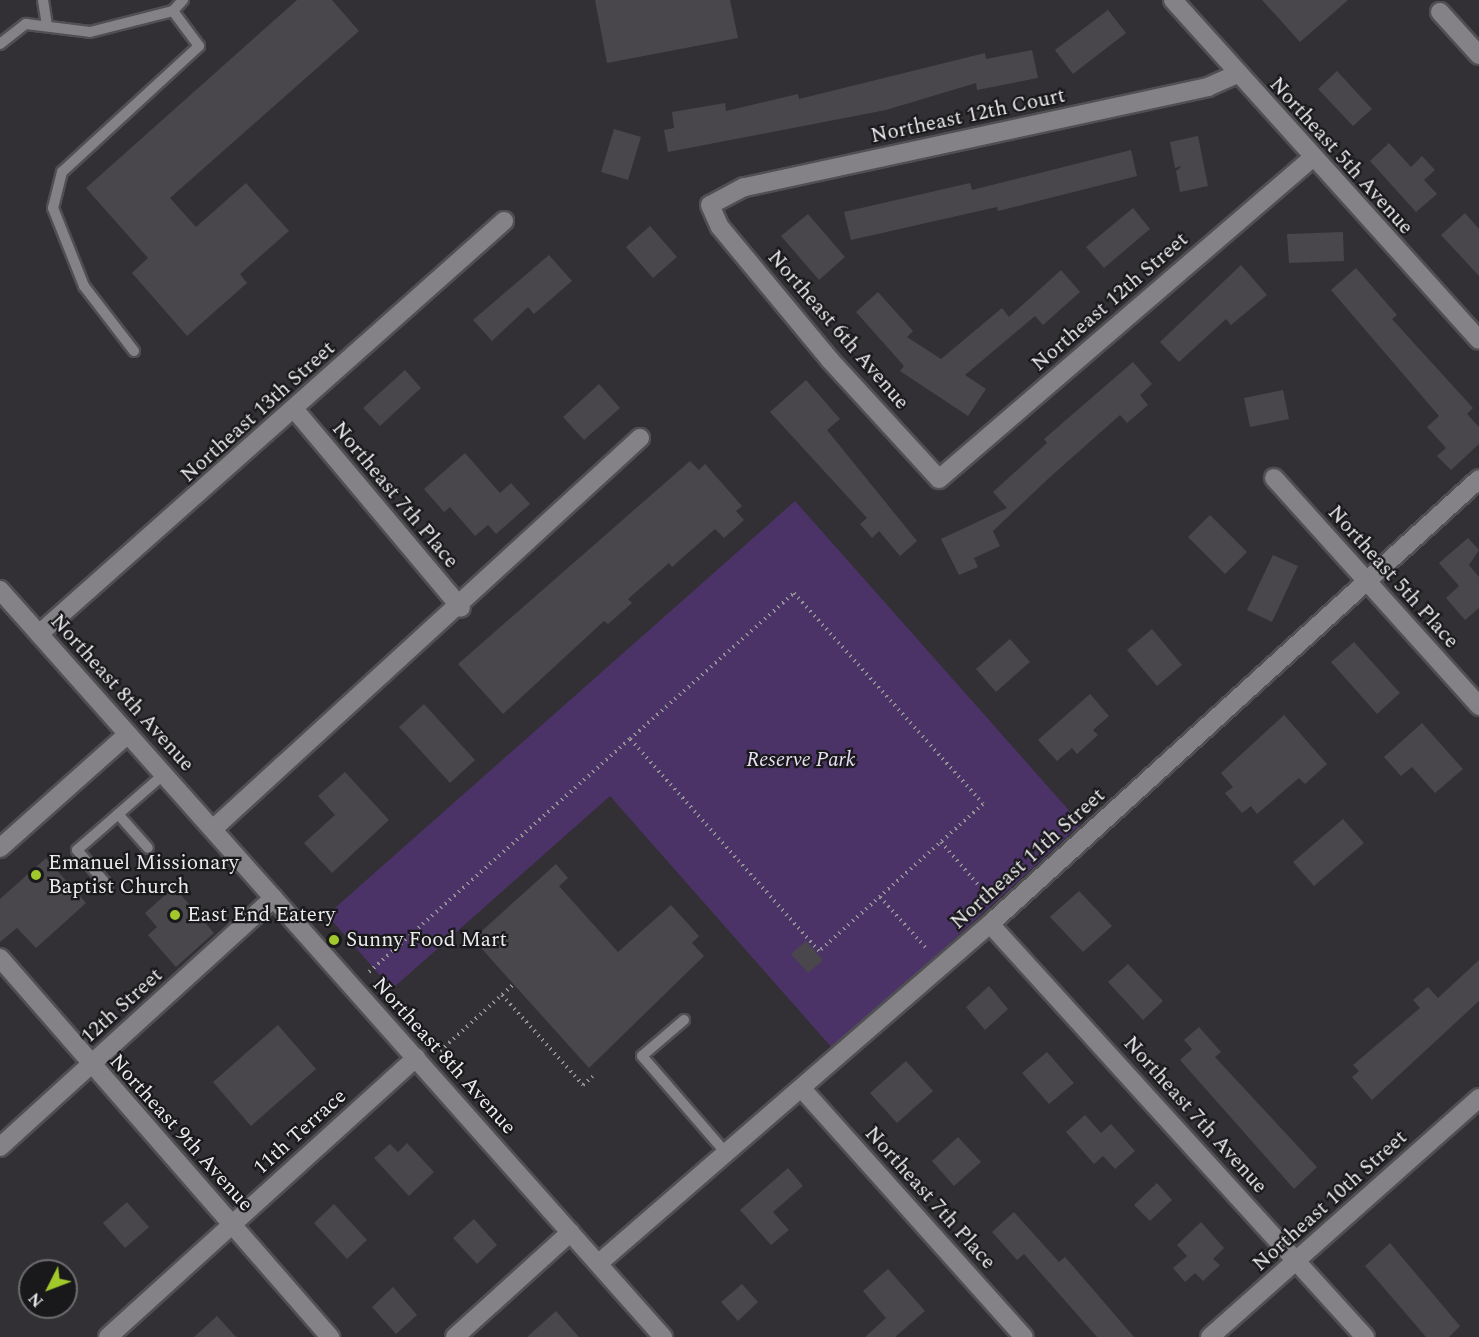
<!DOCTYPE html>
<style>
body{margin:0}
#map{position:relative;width:1479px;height:1337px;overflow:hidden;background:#323034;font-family:Spectral,serif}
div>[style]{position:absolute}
.green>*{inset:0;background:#4b3368}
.building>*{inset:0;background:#49474c}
.path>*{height:4px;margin-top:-2px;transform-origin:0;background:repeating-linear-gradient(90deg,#929194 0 1.5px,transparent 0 6px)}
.roads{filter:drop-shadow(2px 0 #504f52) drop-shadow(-2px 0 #504f52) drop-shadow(0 2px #504f52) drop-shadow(0 -2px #504f52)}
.service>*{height:10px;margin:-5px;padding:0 5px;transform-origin:5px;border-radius:5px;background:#848287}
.minor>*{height:18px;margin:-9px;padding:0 9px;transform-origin:9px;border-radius:9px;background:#848287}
.tertiary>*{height:18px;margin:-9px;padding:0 9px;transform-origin:9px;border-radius:9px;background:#848287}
.dots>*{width:16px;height:16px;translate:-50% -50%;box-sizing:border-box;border:3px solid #19181a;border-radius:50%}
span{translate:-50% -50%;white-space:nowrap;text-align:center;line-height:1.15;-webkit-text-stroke:4.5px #19181a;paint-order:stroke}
.street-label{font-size:21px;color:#ebeaed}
.park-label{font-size:21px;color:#e8dff5;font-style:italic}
.poi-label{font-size:21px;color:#ebeaed}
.left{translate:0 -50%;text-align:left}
.north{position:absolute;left:18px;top:1259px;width:60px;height:60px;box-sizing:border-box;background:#19181a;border:2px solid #6d6c6e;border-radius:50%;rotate:228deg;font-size:16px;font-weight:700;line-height:24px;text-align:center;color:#ebeaed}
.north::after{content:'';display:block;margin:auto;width:21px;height:27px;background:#a1c92b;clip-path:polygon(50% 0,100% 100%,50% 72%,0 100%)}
</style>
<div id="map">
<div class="green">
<i style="clip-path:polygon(795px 501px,1081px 824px,833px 1049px,610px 796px,392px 989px,327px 915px)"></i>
</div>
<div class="building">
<i style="clip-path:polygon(297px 0,332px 0,359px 31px,170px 198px,196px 227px,246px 183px,289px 231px,240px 274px,247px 283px,187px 336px,132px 273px,148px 258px,86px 188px)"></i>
<i style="clip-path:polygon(595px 0,730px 0,738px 38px,607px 63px)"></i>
<i style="clip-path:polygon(1262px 0,1348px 0,1300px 42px)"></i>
<i style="clip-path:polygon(1108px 10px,1126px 33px,1073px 74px,1055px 50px)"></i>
<i style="clip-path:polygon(1032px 50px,1038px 78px,977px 90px,976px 83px,886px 110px,668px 152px,664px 130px,674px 128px,672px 112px,725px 103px,726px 111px,798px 94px,799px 99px,985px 53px,986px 59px)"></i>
<i style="clip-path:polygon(1337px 71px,1372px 109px,1353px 126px,1318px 89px)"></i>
<i style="clip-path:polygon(614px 129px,641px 137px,628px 180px,601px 172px)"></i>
<i style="clip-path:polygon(1198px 136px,1208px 186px,1180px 192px,1176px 171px,1182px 166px,1175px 168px,1170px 142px)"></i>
<i style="clip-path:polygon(1389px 143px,1411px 167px,1422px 156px,1435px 170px,1424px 180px,1437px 194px,1416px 212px,1370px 161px)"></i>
<i style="clip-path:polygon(1131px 150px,1137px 176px,998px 211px,997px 207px,851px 240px,844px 212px,970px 183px,972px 190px)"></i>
<i style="clip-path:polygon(1133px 208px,1150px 229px,1104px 268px,1086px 247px)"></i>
<i style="clip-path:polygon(1465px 213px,1479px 229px,1479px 276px,1441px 235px)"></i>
<i style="clip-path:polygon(808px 214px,845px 257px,819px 280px,781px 236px)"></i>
<i style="clip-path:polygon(650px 226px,677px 257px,653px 278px,626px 247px)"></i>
<i style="clip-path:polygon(1343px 232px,1344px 261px,1289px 263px,1287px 234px)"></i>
<i style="clip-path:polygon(549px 255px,572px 281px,534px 314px,528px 307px,492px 341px,473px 320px)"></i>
<i style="clip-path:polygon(1241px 265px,1267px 295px,1231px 325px,1226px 319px,1179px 362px,1160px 342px)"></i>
<i style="clip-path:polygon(1356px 268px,1397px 315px,1392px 319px,1473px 408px,1467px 414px,1479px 427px,1479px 444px,1451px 470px,1437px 456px,1446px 448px,1427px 427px,1439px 416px,1331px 290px)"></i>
<i style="clip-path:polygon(1061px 270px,1080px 292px,1043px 325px,1035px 316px,965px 375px,986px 389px,968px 416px,900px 371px,904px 366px,856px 312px,878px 292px,913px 331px,907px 337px,941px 359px,1002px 308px,1009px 317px)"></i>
<i style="clip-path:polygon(1133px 362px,1152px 384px,1140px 395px,1148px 405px,1127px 423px,1120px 415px,1049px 478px,993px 531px,1000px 546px,974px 558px,978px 567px,959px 575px,941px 539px,1007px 508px,993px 492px,1047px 443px,1044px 439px)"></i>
<i style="clip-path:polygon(405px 370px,421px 388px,380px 426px,363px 408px)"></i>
<i style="clip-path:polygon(806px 380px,840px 419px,827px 430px,917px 541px,900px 556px,879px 531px,872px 538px,860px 524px,867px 518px,770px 412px)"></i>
<i style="clip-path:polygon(599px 384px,620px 408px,584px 440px,563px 417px)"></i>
<i style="clip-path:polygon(1283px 390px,1289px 419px,1250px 427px,1244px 398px)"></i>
<i style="clip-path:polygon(465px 453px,500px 493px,511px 483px,530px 504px,496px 534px,488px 525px,475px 536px,450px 507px,444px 512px,424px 489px)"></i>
<i style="clip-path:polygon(690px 461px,699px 470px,705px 464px,742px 506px,736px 511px,744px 520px,724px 538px,715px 529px,672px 567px,669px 563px,628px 599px,632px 603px,608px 624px,604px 621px,503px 714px,458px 664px)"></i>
<i style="clip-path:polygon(1210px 515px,1247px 552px,1225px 574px,1188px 537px)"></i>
<i style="clip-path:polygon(1468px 538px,1479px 550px,1469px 565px,1479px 577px,1479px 608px,1465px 620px,1446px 598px,1459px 586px,1439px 563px)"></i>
<i style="clip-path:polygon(1273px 555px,1298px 566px,1272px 622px,1247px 610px)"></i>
<i style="clip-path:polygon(1152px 629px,1182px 665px,1157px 686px,1127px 650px)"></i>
<i style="clip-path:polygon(1010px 639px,1030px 662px,996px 692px,976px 669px)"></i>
<i style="clip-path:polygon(1354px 642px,1400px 693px,1377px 714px,1331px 662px)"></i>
<i style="clip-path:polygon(1090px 694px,1109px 716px,1093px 730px,1098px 735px,1077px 754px,1072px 748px,1057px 761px,1038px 740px)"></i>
<i style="clip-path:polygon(424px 704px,475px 760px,450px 783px,399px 727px)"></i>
<i style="clip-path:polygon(1284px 715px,1327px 764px,1305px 784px,1299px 778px,1257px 814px,1251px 806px,1242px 813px,1225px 793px,1233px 787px,1221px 773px)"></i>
<i style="clip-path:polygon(1422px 723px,1463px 769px,1435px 793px,1412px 767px,1401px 776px,1384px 757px)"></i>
<i style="clip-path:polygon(345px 772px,389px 820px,332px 873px,304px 843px,335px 815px,318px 796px)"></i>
<i style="clip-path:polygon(1343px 819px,1364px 843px,1314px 886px,1293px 862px)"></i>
<i style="clip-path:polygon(46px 858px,86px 903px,36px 948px,17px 928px,0 942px,0 899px)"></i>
<i style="clip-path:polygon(556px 864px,568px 878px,559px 886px,618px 952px,671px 905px,699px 936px,692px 943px,704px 956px,589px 1068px,473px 939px)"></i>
<i style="clip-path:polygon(174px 887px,214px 933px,176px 967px,148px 935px,157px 927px,145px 913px)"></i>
<i style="clip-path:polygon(1079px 891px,1112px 926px,1083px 952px,1050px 917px)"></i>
<i style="clip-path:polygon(806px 941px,823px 960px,808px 973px,791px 954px)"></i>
<i style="clip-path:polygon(1479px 960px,1479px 1001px,1372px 1100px,1352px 1077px,1359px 1071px,1353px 1065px,1420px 1008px,1413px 1000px,1428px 987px,1438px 998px)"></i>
<i style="clip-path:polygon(1128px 964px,1163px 1001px,1143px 1020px,1108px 982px)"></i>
<i style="clip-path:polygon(989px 986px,1008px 1009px,985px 1030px,966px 1007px)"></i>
<i style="clip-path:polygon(278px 1025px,316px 1069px,251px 1126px,213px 1082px)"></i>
<i style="clip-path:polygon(1199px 1027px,1221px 1052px,1215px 1057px,1317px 1167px,1294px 1189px,1180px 1060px,1192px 1049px,1184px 1040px)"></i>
<i style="clip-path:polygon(1047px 1052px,1074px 1083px,1049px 1104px,1022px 1073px)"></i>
<i style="clip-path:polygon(906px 1061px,933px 1091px,897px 1123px,870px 1093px)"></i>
<i style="clip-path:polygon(1085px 1115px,1101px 1133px,1111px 1124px,1135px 1151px,1115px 1169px,1103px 1156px,1094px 1164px,1066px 1132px)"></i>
<i style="clip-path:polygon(958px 1137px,981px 1162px,954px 1186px,932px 1161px)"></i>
<i style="clip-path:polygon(407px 1143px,434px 1172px,409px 1196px,374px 1158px,390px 1144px,398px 1152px)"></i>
<i style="clip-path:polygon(788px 1168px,803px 1186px,773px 1212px,789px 1230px,771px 1245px,740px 1210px)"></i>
<i style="clip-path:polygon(1157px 1183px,1172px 1200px,1150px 1221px,1134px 1205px)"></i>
<i style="clip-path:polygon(127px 1202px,149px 1227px,125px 1248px,103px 1223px)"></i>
<i style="clip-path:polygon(334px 1204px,367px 1240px,347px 1259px,314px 1223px)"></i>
<i style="clip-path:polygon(1014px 1212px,1059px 1262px,1065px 1257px,1134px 1337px,1097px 1337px,1024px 1254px,1017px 1260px,992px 1232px)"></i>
<i style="clip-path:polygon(474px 1219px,497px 1245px,477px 1264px,453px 1238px)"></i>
<i style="clip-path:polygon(1201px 1222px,1224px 1248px,1213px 1259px,1220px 1265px,1203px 1281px,1195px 1273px,1185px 1282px,1173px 1268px,1187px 1256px,1177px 1245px)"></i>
<i style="clip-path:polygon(1390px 1243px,1460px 1326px,1449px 1337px,1426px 1337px,1365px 1266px)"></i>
<i style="clip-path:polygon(888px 1269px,925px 1311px,895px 1337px,865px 1337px,886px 1318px,863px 1291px)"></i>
<i style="clip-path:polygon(742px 1284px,758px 1302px,738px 1321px,721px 1302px)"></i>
<i style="clip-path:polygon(393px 1287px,417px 1315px,396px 1334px,372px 1307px)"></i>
<i style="clip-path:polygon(556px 1311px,579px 1337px,527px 1337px)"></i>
<i style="clip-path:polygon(217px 1316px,236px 1337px,194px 1337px)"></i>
</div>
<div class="path">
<i style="left:941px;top:842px;width:70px;rotate:49deg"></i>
<i style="left:880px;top:897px;width:69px;rotate:48deg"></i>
<i style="left:369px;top:972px;width:350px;rotate:-41.8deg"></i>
<i style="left:630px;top:739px;width:220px;rotate:-41.7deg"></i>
<i style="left:794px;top:593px;width:283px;rotate:48.1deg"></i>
<i style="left:983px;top:804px;width:220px;rotate:138.1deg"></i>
<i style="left:819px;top:951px;width:284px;rotate:-131.7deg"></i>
<i style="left:502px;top:995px;width:121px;rotate:48deg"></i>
<i style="left:583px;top:1085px;width:13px;rotate:-42deg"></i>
<i style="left:440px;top:1051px;width:100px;rotate:-42.2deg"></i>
</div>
<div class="roads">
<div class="service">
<i style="left:43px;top:0;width:26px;rotate:81deg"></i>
<i style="left:0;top:44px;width:33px;rotate:-38deg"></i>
<i style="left:26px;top:24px;width:64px;rotate:7.1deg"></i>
<i style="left:90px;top:32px;width:86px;rotate:-14.2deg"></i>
<i style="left:173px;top:11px;width:15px;rotate:-48deg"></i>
<i style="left:134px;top:351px;width:82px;rotate:-127.6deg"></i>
<i style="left:84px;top:286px;width:84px;rotate:-111.7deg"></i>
<i style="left:53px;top:208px;width:37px;rotate:-76deg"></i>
<i style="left:62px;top:172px;width:186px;rotate:-42.6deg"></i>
<i style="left:199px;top:46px;width:44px;rotate:-126.6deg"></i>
<i style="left:118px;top:814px;width:45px;rotate:48.6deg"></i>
<i style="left:107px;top:885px;width:46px;rotate:-130.6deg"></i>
<i style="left:77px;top:850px;width:116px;rotate:-41.1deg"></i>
<i style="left:684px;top:1020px;width:55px;rotate:139.4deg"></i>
<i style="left:642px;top:1056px;width:130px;rotate:49.1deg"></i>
</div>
<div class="minor">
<i style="left:1173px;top:0;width:457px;rotate:48deg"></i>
<i style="left:1440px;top:12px;width:58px;rotate:47.8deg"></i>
<i style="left:1237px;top:74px;width:32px;rotate:156deg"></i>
<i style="left:1208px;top:87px;width:475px;rotate:167.8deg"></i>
<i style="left:744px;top:187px;width:38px;rotate:152deg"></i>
<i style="left:710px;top:205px;width:24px;rotate:66deg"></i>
<i style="left:720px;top:227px;width:173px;rotate:50.4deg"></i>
<i style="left:830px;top:360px;width:161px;rotate:47.5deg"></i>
<i style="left:939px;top:479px;width:491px;rotate:-40.7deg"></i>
<i style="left:295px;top:410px;width:258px;rotate:50deg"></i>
<i style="left:1274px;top:478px;width:307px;rotate:48deg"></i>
<i style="left:39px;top:634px;width:622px;rotate:-41.61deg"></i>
<i style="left:213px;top:829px;width:579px;rotate:-42.48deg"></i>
<i style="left:0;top:848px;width:171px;rotate:-41.7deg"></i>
<i style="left:990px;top:924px;width:558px;rotate:47.76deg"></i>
<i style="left:0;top:958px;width:503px;rotate:48.95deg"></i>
<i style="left:803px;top:1090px;width:331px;rotate:48.2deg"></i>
<i style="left:0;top:1147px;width:370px;rotate:-42.3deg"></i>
<i style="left:599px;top:1263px;width:517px;rotate:-40.93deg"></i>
<i style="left:990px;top:924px;width:661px;rotate:-42.3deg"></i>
<i style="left:108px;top:1337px;width:416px;rotate:-42.2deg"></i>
<i style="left:455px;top:1337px;width:156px;rotate:-42.2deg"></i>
<i style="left:1210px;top:1337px;width:360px;rotate:-41.6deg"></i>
</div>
<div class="tertiary">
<i style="left:0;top:590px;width:999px;rotate:48.41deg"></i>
</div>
</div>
<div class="dots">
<i style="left:36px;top:875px;background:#a1c92b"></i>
<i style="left:175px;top:915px;background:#a1c92b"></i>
<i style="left:334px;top:940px;background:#a1c92b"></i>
</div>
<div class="street-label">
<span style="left:968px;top:116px;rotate:-12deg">Northeast 12th Court</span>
<span style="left:1341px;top:156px;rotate:48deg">Northeast 5th Avenue</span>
<span style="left:1110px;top:302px;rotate:-41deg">Northeast 12th Street</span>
<span style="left:838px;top:330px;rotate:49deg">Northeast 6th Avenue</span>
<span style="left:258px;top:412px;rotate:-42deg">Northeast 13th Street</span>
<span style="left:395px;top:495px;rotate:50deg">Northeast 7th Place</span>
<span style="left:1393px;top:577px;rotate:48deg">Northeast 5th Place</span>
<span style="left:122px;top:693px;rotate:48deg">Northeast 8th Avenue</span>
<span style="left:1028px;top:859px;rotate:-42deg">Northeast 11th Street</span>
<span style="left:122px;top:1006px;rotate:-42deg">12th Street</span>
<span style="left:444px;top:1056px;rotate:48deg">Northeast 8th Avenue</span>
<span style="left:1195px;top:1115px;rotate:48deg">Northeast 7th Avenue</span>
<span style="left:300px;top:1132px;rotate:-42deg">11th Terrace</span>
<span style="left:181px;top:1133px;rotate:48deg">Northeast 9th Avenue</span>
<span style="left:930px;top:1198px;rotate:48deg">Northeast 7th Place</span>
<span style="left:1330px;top:1201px;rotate:-42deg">Northeast 10th Street</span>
</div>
<div class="park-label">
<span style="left:801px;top:760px">Reserve Park</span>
</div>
<div class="poi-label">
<span class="left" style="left:48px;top:875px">Emanuel Missionary<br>Baptist Church</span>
<span class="left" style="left:187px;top:915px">East End Eatery</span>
<span class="left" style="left:346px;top:940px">Sunny Food Mart</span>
</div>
<div class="north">N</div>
</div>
